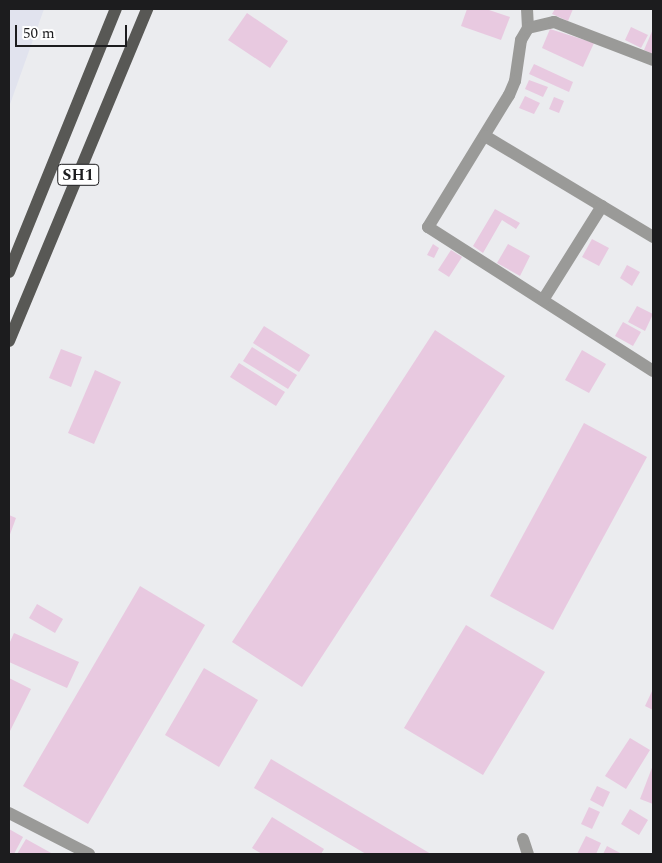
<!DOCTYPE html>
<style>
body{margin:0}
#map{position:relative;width:662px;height:863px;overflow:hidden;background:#ebecef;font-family:Spectral,serif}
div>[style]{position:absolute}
.built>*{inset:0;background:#e1e3ee}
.building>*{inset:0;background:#e8c9e0}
.minor>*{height:12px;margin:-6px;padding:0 6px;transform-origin:6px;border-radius:6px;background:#9a9a98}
.tertiary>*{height:12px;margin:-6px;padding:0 6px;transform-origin:6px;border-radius:6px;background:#9a9a98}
.primary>*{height:12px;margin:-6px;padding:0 6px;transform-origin:6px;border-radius:6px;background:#585855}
span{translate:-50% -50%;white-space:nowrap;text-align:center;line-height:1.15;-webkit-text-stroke:4.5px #fff;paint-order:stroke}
.shield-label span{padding:1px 4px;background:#fff;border:1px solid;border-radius:4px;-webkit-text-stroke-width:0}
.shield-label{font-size:16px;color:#1c1c1e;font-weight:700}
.frame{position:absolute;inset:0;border:10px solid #1c1c1e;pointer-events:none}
.scale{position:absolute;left:15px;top:25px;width:112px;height:22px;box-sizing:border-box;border:2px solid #1c1c1e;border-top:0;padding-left:6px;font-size:15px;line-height:18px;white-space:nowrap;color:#1c1c1e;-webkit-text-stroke:4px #fff;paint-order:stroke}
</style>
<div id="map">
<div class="built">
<i style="clip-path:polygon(9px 9px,44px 9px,9px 107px)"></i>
</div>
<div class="building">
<i style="clip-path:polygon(467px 9px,486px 9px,510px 17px,501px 40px,461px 26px)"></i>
<i style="clip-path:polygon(555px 9px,573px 9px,568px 21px,552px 14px)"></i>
<i style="clip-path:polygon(247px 13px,288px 41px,270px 68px,228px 40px)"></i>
<i style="clip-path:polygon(631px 27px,648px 35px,641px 48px,625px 40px)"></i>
<i style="clip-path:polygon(550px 29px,594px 43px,583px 67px,542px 48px)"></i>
<i style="clip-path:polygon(653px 29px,653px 54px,644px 50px)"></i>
<i style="clip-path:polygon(534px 64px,573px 82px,569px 92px,529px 74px)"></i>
<i style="clip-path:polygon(529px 80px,548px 87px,543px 97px,525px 89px)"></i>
<i style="clip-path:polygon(525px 96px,540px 103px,534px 114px,519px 108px)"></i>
<i style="clip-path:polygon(554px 97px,564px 101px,559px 113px,549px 109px)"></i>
<i style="clip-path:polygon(495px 209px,520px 223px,516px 229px,502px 220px,483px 253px,473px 246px)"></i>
<i style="clip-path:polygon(592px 239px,609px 248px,599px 266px,582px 257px)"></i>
<i style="clip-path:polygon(433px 244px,439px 248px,434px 258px,427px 255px)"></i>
<i style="clip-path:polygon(508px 244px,530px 256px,520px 276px,497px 263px)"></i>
<i style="clip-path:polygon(451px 250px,462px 257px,449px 277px,438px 270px)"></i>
<i style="clip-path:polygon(627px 265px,640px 272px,632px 286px,620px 278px)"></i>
<i style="clip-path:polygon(637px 306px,653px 314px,645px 331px,628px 322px)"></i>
<i style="clip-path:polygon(623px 322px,641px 332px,633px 346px,615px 336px)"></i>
<i style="clip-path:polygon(264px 326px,310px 355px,299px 372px,253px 343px)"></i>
<i style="clip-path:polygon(435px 330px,505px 376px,302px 687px,232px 642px)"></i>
<i style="clip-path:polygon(252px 347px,297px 375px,288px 389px,243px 361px)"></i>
<i style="clip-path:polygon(61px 349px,82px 357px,71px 387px,49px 378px)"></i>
<i style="clip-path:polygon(582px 350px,606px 364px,589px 393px,565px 380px)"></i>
<i style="clip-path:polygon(239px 363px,285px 392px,276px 406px,230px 377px)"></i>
<i style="clip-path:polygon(95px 370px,121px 382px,94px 444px,68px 433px)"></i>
<i style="clip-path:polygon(584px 423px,647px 457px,553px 630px,490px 596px)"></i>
<i style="clip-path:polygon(9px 515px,16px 518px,9px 537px)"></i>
<i style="clip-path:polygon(140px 586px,205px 625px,88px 824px,23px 786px)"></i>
<i style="clip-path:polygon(37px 604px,63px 619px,55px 633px,29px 618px)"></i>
<i style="clip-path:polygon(466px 625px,545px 672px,483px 775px,404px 728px)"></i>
<i style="clip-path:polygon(14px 633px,79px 662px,67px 688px,9px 662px,9px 644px)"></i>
<i style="clip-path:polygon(204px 668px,258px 700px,219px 767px,165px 735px)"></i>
<i style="clip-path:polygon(9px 678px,31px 689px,9px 733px)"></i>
<i style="clip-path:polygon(653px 689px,653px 710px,645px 706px)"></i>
<i style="clip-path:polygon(630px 738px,650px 750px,626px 789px,605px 776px)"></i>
<i style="clip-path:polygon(271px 759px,431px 854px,366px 854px,254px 788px)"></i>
<i style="clip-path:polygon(653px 765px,653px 804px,640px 799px)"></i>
<i style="clip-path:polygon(597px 786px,610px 792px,603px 807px,590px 800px)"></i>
<i style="clip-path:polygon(589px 807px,600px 812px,592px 829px,581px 824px)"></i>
<i style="clip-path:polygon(630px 809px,648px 820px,639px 835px,621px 824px)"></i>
<i style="clip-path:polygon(272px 817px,324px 849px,321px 854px,262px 854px,252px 848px)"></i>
<i style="clip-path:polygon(9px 829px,23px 837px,14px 854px,9px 853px)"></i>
<i style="clip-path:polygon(586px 836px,601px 843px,596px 854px,577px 854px)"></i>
<i style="clip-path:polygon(26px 839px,53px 854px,17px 854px)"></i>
<i style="clip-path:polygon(607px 846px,622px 854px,603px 854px)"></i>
</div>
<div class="minor">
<i style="left:527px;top:9px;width:19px;rotate:87deg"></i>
<i style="left:528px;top:28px;width:14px;rotate:120deg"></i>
<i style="left:521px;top:40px;width:41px;rotate:98.3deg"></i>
<i style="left:515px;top:81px;width:15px;rotate:113deg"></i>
<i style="left:509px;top:95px;width:155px;rotate:121.5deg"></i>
<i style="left:428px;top:227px;width:267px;rotate:32.6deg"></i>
<i style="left:528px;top:28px;width:27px;rotate:-13deg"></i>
<i style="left:554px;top:22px;width:106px;rotate:21deg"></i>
<i style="left:485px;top:136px;width:196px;rotate:31deg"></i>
<i style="left:543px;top:300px;width:111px;rotate:-57.9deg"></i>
<i style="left:523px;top:839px;width:16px;rotate:72deg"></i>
</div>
<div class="tertiary">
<i style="left:9px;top:813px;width:90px;rotate:27.1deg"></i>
</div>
<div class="primary">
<i style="left:9px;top:272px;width:284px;rotate:-67.9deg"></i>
<i style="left:9px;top:341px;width:360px;rotate:-67.4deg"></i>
</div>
<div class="shield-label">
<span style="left:78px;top:175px">SH1</span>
</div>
<div class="frame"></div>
<div class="scale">50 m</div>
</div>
